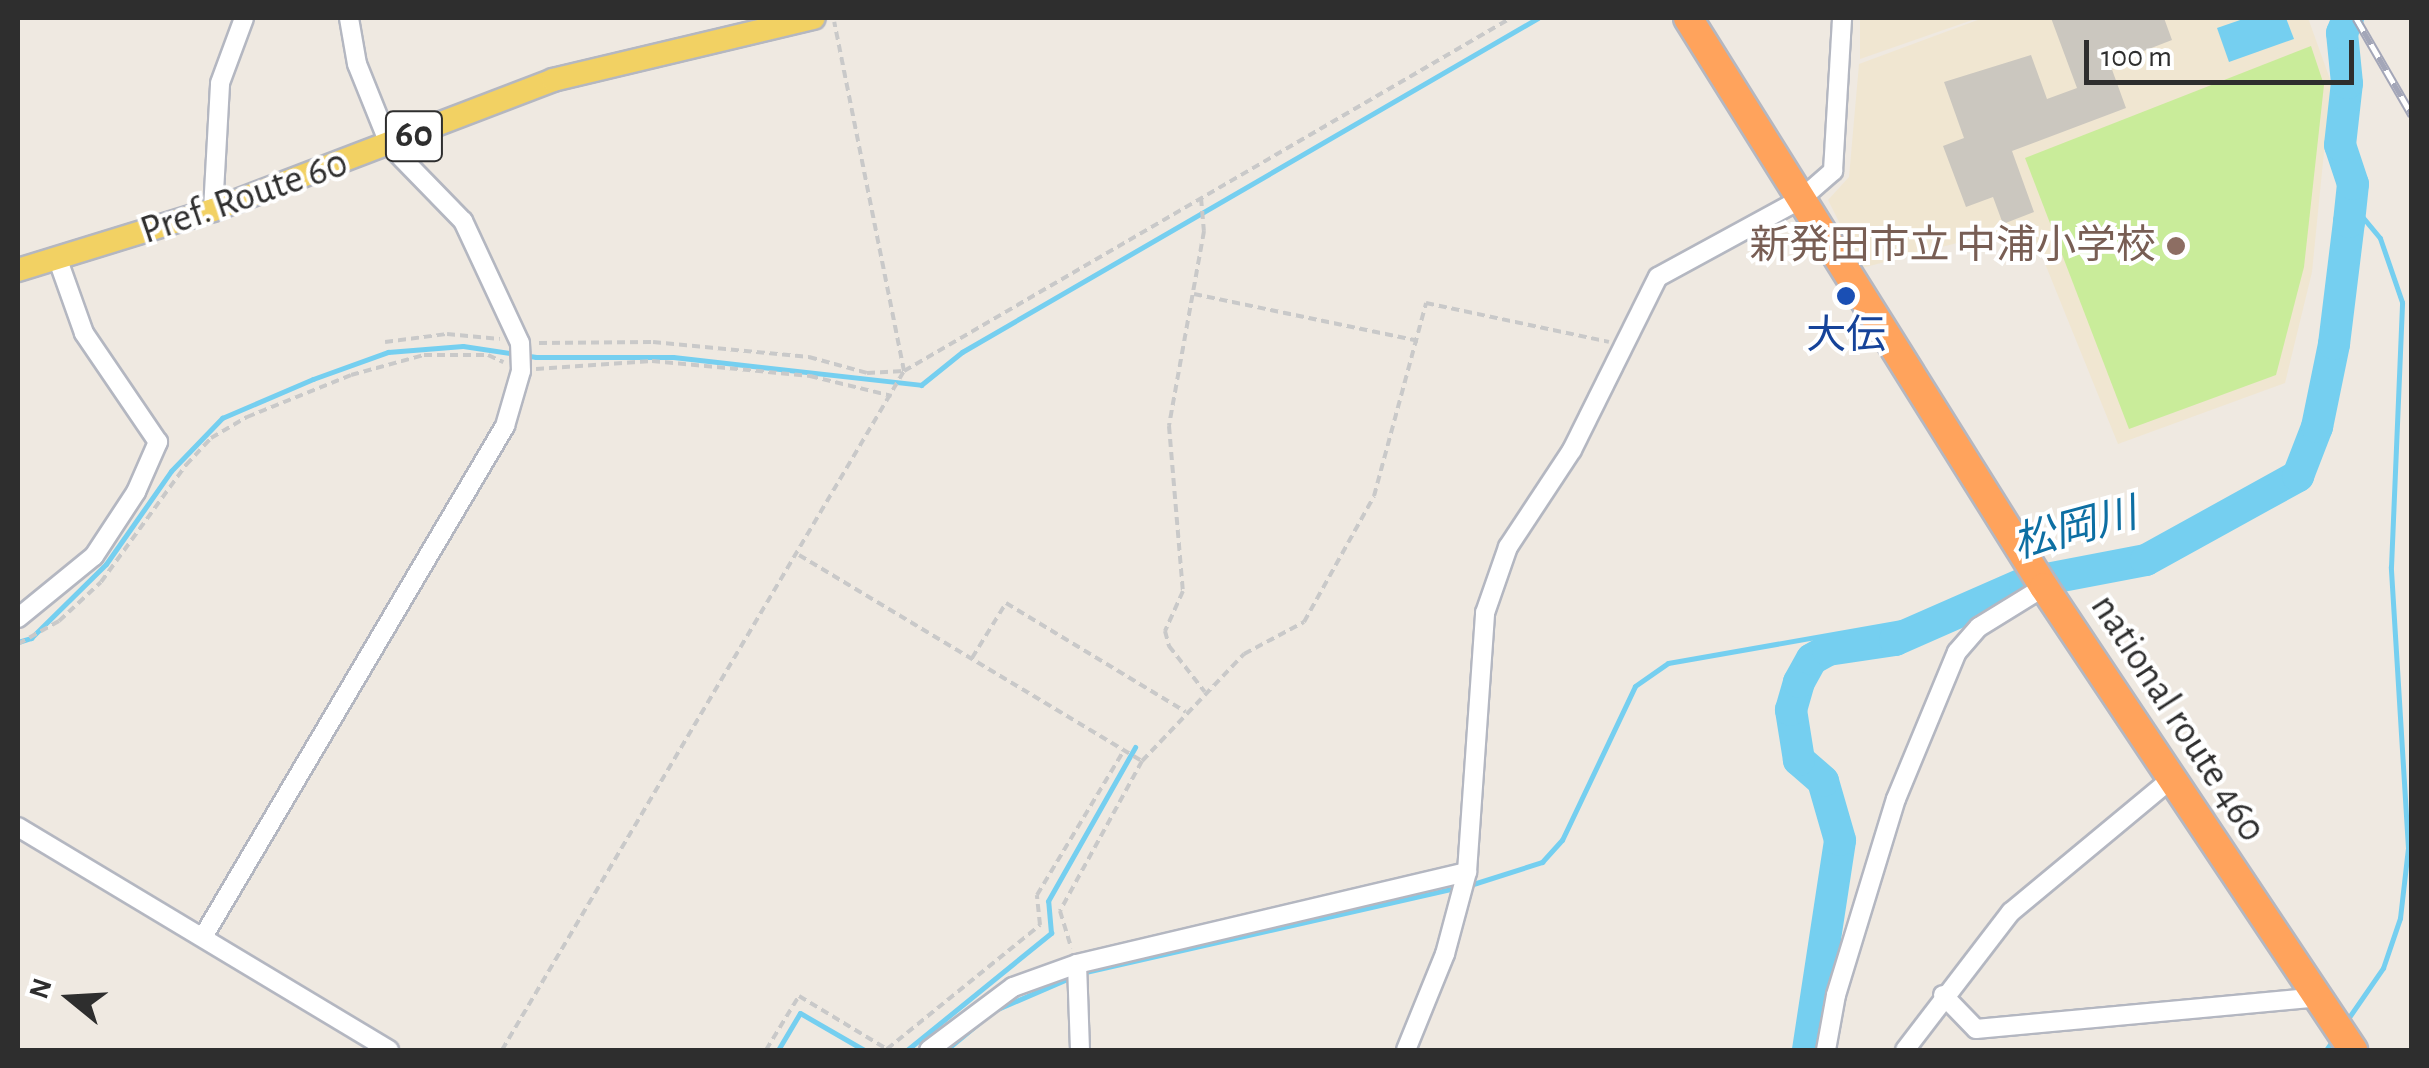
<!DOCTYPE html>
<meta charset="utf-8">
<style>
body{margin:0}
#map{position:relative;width:2429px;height:1068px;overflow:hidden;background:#efe9e1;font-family:"Alegreya Sans","Noto Sans JP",sans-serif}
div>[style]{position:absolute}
.education>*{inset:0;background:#f0e6d1}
.pitch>*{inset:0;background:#c9ec9a}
.water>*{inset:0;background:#75cff0}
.stream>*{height:5px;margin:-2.5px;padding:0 2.5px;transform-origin:2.5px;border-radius:2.5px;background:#75cff0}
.river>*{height:32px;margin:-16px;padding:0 16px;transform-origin:16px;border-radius:16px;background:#75cff0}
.building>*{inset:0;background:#cbc7bf}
.path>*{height:4px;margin-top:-2px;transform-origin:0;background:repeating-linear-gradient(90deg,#c9c9c9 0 8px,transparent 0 13px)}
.roads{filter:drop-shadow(2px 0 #b4b7c1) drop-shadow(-2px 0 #b4b7c1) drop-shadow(0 2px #b4b7c1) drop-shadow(0 -2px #b4b7c1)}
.minor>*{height:18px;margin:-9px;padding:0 9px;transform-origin:9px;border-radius:9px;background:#fff}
.major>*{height:22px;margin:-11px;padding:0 11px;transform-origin:11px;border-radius:11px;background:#f2d163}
.highway>*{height:28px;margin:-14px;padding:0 14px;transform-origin:14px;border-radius:14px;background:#ffa35c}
.rail>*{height:9px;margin-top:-4.5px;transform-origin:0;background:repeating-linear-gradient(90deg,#fff 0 15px,#a3a6b8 0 30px);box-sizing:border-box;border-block:2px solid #a3a6b8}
.dots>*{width:28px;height:28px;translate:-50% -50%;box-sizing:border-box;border:5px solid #fff;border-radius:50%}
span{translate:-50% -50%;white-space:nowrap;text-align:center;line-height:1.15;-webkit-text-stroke:8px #fff;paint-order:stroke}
.shield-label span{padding:2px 8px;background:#fff;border:2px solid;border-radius:8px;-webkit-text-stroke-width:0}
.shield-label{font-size:38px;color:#2e2e2e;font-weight:700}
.street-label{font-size:40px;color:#2e2e2e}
.education-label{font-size:40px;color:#785e54}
.right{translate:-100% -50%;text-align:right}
.transit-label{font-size:40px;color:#164399}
.water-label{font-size:42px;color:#0d6fa3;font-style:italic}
.frame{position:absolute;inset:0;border:20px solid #2e2e2e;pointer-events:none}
.north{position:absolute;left:20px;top:948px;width:100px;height:100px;-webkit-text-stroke:8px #fff;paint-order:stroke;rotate:288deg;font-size:28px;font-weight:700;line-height:40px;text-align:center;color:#2e2e2e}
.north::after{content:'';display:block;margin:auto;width:35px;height:45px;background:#2e2e2e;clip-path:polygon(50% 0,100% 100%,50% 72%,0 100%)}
.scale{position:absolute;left:2084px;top:40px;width:270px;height:45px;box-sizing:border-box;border:5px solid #2e2e2e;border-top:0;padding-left:12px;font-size:30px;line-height:35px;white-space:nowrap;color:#2e2e2e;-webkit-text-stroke:8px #fff;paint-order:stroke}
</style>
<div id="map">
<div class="education">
<i style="clip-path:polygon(1860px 18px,1978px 18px,1860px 59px)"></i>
<i style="clip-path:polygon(1983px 18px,2308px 18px,2331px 82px,2312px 272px,2285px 383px,2118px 444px,2029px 224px,1862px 268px,1828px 200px,1849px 177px,1859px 64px)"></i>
</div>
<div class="pitch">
<i style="clip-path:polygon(2311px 46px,2324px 85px,2304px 267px,2276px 375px,2129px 429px,2025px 158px)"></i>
</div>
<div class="water">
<i style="clip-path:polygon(2246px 18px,2286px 18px,2294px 39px,2229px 62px,2217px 28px)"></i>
</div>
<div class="stream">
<i style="left:18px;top:642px;width:14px;rotate:-17deg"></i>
<i style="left:31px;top:638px;width:105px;rotate:-44.6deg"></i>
<i style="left:106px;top:564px;width:113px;rotate:-55deg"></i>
<i style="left:171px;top:471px;width:74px;rotate:-46.1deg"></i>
<i style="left:222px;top:418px;width:99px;rotate:-23.2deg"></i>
<i style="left:313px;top:379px;width:80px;rotate:-19.8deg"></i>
<i style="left:388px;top:352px;width:75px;rotate:-4.6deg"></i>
<i style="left:463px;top:346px;width:74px;rotate:8.6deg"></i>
<i style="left:536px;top:357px;width:137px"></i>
<i style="left:673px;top:357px;width:250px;rotate:6.4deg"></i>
<i style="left:921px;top:385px;width:53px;rotate:-38.8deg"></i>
<i style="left:962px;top:352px;width:666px;rotate:-30.11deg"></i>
<i style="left:1470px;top:885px;width:76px;rotate:-17.7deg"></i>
<i style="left:1542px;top:862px;width:30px;rotate:-48deg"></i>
<i style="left:1562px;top:840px;width:170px;rotate:-64.6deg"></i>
<i style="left:1635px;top:686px;width:40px;rotate:-34.9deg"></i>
<i style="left:1668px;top:663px;width:306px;rotate:-10deg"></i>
<i style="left:993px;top:1011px;width:96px;rotate:-23.4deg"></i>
<i style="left:1081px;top:973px;width:389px;rotate:-12.8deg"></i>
<i style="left:2345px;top:1023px;width:67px;rotate:-55.4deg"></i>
<i style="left:2383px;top:968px;width:53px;rotate:-71.2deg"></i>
<i style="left:2400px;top:918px;width:70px;rotate:-83.5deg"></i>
<i style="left:2408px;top:848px;width:282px;rotate:-93.5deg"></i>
<i style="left:2391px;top:567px;width:265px;rotate:-87.6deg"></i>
<i style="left:2402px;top:302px;width:68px;rotate:-109deg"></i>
<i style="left:2380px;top:238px;width:47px;rotate:-129.8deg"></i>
<i style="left:778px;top:1050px;width:43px;rotate:-59.3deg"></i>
<i style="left:800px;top:1013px;width:74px;rotate:30deg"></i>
<i style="left:907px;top:1050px;width:186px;rotate:-39.1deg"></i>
<i style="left:1051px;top:933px;width:32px;rotate:-95deg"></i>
<i style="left:1048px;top:901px;width:177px;rotate:-60.5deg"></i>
<i style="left:946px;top:1050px;width:45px;rotate:-39.6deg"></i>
<i style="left:2326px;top:1050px;width:12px;rotate:-55deg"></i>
</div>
<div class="river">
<i style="left:1808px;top:1050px;width:212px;rotate:-81.3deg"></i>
<i style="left:1840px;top:840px;width:61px;rotate:-106.1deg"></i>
<i style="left:1823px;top:781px;width:32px;rotate:-139deg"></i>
<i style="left:1799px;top:760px;width:51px;rotate:-99.1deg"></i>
<i style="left:1791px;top:710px;width:29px;rotate:-74deg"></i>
<i style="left:1799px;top:682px;width:26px;rotate:-61deg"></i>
<i style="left:1812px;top:659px;width:18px;rotate:-29deg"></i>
<i style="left:1828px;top:650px;width:68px;rotate:-8.5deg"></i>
<i style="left:1895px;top:640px;width:142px;rotate:-23.7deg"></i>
<i style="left:2025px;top:583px;width:123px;rotate:-10.8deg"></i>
<i style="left:2146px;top:560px;width:174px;rotate:-28.9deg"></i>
<i style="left:2298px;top:476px;width:53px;rotate:-68.8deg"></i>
<i style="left:2317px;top:427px;width:85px;rotate:-78.4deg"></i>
<i style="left:2334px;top:344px;width:123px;rotate:-83deg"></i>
<i style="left:2349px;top:222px;width:38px;rotate:-84deg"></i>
<i style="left:2353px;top:184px;width:41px;rotate:-108.4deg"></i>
<i style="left:2340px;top:145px;width:62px;rotate:-83.6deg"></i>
<i style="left:2347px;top:83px;width:50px;rotate:-95.7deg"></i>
<i style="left:2342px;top:33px;width:16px;rotate:-68deg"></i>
</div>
<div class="building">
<i style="clip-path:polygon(2051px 18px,2164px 18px,2172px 40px,2110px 64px,2126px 108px,2012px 151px,2034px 212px,2003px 224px,1993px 197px,1966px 207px,1943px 146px,1964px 138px,1944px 82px,2031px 55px,2047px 99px,2077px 88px)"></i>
</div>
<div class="path">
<i style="left:1201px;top:198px;width:33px;rotate:85deg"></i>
<i style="left:1204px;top:231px;width:198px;rotate:100.2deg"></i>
<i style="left:1169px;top:426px;width:166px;rotate:85.2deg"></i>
<i style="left:1183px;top:591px;width:44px;rotate:114.2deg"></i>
<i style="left:1165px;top:631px;width:16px;rotate:75deg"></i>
<i style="left:1169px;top:646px;width:58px;rotate:52deg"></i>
<i style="left:1194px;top:294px;width:230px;rotate:11.8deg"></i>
<i style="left:385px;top:342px;width:63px;rotate:-7.4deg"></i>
<i style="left:447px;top:334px;width:53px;rotate:5.4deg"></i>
<i style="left:539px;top:343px;width:114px;rotate:-0.5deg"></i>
<i style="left:653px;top:342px;width:157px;rotate:5.5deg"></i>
<i style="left:809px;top:357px;width:60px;rotate:15.4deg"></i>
<i style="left:867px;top:373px;width:37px;rotate:-3deg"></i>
<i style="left:904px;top:371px;width:702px;rotate:-30.18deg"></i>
<i style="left:536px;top:369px;width:116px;rotate:-3.9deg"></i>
<i style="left:652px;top:361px;width:159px;rotate:5.4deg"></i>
<i style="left:810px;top:376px;width:84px;rotate:13.7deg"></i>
<i style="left:799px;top:555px;width:400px;rotate:31deg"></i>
<i style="left:1142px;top:761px;width:171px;rotate:118.7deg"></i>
<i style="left:1060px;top:911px;width:39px;rotate:73deg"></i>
<i style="left:18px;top:644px;width:47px;rotate:-29.3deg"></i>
<i style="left:59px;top:621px;width:57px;rotate:-42.9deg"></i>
<i style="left:101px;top:582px;width:145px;rotate:-54deg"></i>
<i style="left:186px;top:465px;width:37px;rotate:-47deg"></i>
<i style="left:211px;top:438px;width:42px;rotate:-30.3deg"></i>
<i style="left:247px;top:417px;width:112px;rotate:-22deg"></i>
<i style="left:351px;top:375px;width:76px;rotate:-15.3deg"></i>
<i style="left:424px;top:355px;width:64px"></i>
<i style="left:488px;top:355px;width:17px;rotate:25deg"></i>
<i style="left:972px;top:658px;width:65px;rotate:-58.3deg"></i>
<i style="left:1006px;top:603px;width:210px;rotate:31.2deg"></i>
<i style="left:1142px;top:761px;width:148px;rotate:-46.4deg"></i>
<i style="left:1244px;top:654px;width:68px;rotate:-28.1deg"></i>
<i style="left:1304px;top:622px;width:144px;rotate:-60.9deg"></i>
<i style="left:1374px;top:496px;width:200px;rotate:-74.9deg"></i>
<i style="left:1426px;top:303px;width:187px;rotate:12deg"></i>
<i style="left:502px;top:1050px;width:789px;rotate:-59.37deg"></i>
<i style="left:904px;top:371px;width:356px;rotate:-101.3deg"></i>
<i style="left:766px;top:1050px;width:63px;rotate:-58.6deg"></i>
<i style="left:799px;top:996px;width:103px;rotate:31.1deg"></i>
<i style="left:887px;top:1049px;width:197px;rotate:-39deg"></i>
<i style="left:1040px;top:925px;width:30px;rotate:-96deg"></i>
<i style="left:1037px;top:895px;width:169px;rotate:-59deg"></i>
</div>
<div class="roads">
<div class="minor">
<i style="left:213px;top:210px;width:127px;rotate:-86.8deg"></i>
<i style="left:220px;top:83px;width:69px;rotate:-69.7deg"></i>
<i style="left:18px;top:618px;width:98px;rotate:-39.2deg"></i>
<i style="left:94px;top:556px;width:77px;rotate:-56.7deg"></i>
<i style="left:136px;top:492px;width:55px;rotate:-66.3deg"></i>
<i style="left:158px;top:442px;width:132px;rotate:-124.2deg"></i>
<i style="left:84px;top:333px;width:77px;rotate:-109.6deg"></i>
<i style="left:18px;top:827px;width:433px;rotate:31deg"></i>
<i style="left:203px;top:937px;width:594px;rotate:-59.42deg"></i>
<i style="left:505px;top:426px;width:57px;rotate:-73.8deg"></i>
<i style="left:521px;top:371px;width:28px;rotate:-92deg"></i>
<i style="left:520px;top:343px;width:135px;rotate:-115deg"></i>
<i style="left:463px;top:221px;width:105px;rotate:-134.2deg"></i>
<i style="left:390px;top:146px;width:88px;rotate:-111.9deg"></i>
<i style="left:357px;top:64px;width:47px;rotate:-99.9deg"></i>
<i style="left:1077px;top:964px;width:86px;rotate:88deg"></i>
<i style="left:1943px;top:995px;width:47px;rotate:45.9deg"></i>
<i style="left:1976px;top:1029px;width:338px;rotate:-5.3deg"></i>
<i style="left:929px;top:1050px;width:105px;rotate:-36.9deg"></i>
<i style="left:1013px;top:987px;width:68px;rotate:-19.8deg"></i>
<i style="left:1077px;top:964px;width:401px;rotate:-13.3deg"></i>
<i style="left:1406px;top:1050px;width:104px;rotate:-67.9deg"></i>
<i style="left:1445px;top:954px;width:85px;rotate:-75deg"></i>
<i style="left:1467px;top:872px;width:260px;rotate:-86deg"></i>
<i style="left:1485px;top:613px;width:70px;rotate:-70.8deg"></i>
<i style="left:1508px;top:547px;width:116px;rotate:-56.6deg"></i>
<i style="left:1572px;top:450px;width:193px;rotate:-63.6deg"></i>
<i style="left:1658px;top:277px;width:163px;rotate:-28.6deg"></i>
<i style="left:1801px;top:199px;width:43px;rotate:-41.2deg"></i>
<i style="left:1833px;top:171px;width:153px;rotate:-86.6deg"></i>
<i style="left:1826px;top:1050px;width:56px;rotate:-79.7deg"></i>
<i style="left:1836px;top:995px;width:205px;rotate:-73deg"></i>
<i style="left:1896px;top:799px;width:159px;rotate:-67.5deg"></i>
<i style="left:1957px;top:652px;width:33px;rotate:-49deg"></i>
<i style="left:1979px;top:627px;width:76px;rotate:-31.6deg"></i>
<i style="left:1905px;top:1050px;width:174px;rotate:-52.5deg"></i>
<i style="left:2011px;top:912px;width:208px;rotate:-39.7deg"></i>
</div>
<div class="major">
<i style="left:18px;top:270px;width:204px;rotate:-17.1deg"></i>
<i style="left:213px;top:210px;width:364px;rotate:-20.9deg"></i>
<i style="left:553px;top:80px;width:268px;rotate:-13.4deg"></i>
</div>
<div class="highway">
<i style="left:1688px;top:18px;width:671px;rotate:57.97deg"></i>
<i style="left:2044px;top:587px;width:557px;rotate:56.28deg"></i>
</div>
</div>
<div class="rail">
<i style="left:2356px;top:18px;width:112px;rotate:60deg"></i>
</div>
<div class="dots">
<i style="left:2176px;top:246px;background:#8d6e63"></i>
<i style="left:1846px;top:296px;background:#1a4fb4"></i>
</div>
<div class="shield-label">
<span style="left:414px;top:136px">60</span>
</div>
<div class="street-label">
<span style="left:244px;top:197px;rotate:-19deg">Pref. Route 60</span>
<span style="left:2178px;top:718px;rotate:57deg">national route 460</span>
</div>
<div class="education-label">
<span class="right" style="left:2156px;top:246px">新発田市立 中浦小学校</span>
</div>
<div class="transit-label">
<span style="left:1846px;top:336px">大伝</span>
</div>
<div class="water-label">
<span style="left:2075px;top:529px;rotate:-15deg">松岡川</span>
</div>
<div class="frame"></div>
<div class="north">N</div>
<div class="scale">100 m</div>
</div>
